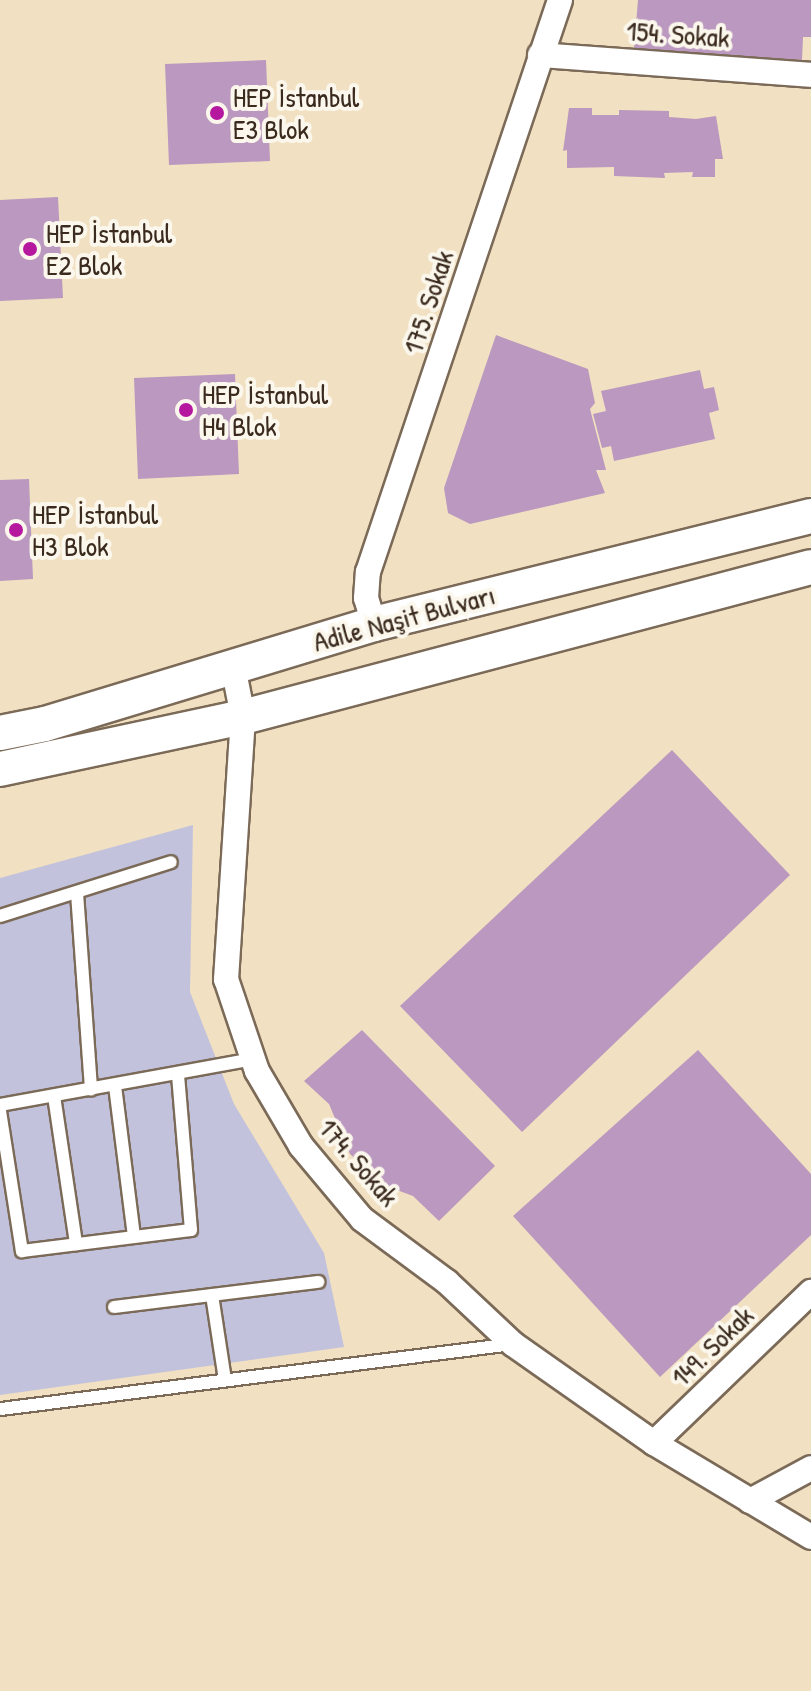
<!DOCTYPE html>
<meta charset="utf-8">
<style>
body{margin:0}
#map{position:relative;width:811px;height:1691px;overflow:hidden;background:#f1e0c1;font-family:"Patrick Hand",sans-serif}
div>[style]{position:absolute}
.industrial>*{inset:0;background:#c2c2dc}
.building>*{inset:0;background:#ba98bf}
.roads{filter:drop-shadow(2px 0 #7b6a57) drop-shadow(-2px 0 #7b6a57) drop-shadow(0 2px #7b6a57) drop-shadow(0 -2px #7b6a57)}
.lane>*{height:12px;margin:-6px;padding:0 6px;transform-origin:6px;border-radius:6px;background:#fff}
.street>*{height:24px;margin:-12px;padding:0 12px;transform-origin:12px;border-radius:12px;background:#fff}
.secondary>*{height:34px;margin:-17px;padding:0 17px;transform-origin:17px;border-radius:17px;background:#fff}
.dots>*{width:22px;height:22px;translate:-50% -50%;box-sizing:border-box;border:4px solid #fbf7ec;border-radius:50%}
span{translate:-50% -50%;white-space:nowrap;text-align:center;line-height:1.15;-webkit-text-stroke:8px #fbf7ec;paint-order:stroke}
.street-label{font-size:28px;color:#3b2a1e}
.poi-label{font-size:28px;color:#3b2a1e}
.left{translate:0 -50%;text-align:left}
</style>
<div id="map">
<div class="industrial">
<i style="clip-path:polygon(193px 825px,190px 992px,234px 1104px,324px 1253px,344px 1347px,0 1395px,0 878px)"></i>
</div>
<div class="building">
<i style="clip-path:polygon(638px 0,811px 0,811px 37px,803px 37px,802px 60px,634px 49px)"></i>
<i style="clip-path:polygon(266px 60px,270px 161px,169px 165px,165px 64px)"></i>
<i style="clip-path:polygon(569px 108px,592px 108px,592px 115px,619px 115px,619px 110px,669px 111px,669px 117px,696px 119px,716px 116px,723px 159px,715px 159px,715px 177px,692px 177px,693px 172px,664px 173px,665px 178px,614px 176px,614px 167px,567px 168px,567px 150px,563px 151px)"></i>
<i style="clip-path:polygon(58px 197px,63px 298px,0 301px,0 200px)"></i>
<i style="clip-path:polygon(496px 335px,588px 369px,595px 403px,590px 409px,606px 470px,596px 470px,605px 493px,470px 524px,448px 513px,444px 488px)"></i>
<i style="clip-path:polygon(700px 370px,704px 389px,714px 387px,719px 410px,709px 413px,715px 439px,614px 461px,611px 446px,602px 448px,593px 414px,606px 411px,601px 391px)"></i>
<i style="clip-path:polygon(235px 374px,239px 474px,138px 479px,134px 378px)"></i>
<i style="clip-path:polygon(29px 479px,33px 579px,0 581px,0 480px)"></i>
<i style="clip-path:polygon(672px 750px,790px 875px,522px 1132px,400px 1006px)"></i>
<i style="clip-path:polygon(362px 1030px,495px 1166px,439px 1221px,413px 1196px,386px 1186px,350px 1154px,329px 1104px,304px 1081px)"></i>
<i style="clip-path:polygon(698px 1050px,811px 1174px,811px 1235px,660px 1377px,513px 1216px)"></i>
</div>
<div class="roads">
<div class="lane">
<i style="left:77px;top:893px;width:197px;rotate:85.9deg"></i>
<i style="left:0;top:916px;width:179px;rotate:-17.5deg"></i>
<i style="left:115px;top:1086px;width:152px;rotate:82.8deg"></i>
<i style="left:54px;top:1096px;width:150px;rotate:81.5deg"></i>
<i style="left:0;top:1105px;width:257px;rotate:-10.3deg"></i>
<i style="left:0;top:1111px;width:142px;rotate:81.1deg"></i>
<i style="left:22px;top:1251px;width:170px;rotate:-7.1deg"></i>
<i style="left:191px;top:1230px;width:155px;rotate:-94.8deg"></i>
<i style="left:212px;top:1295px;width:86px;rotate:81.3deg"></i>
<i style="left:114px;top:1307px;width:206px;rotate:-7deg"></i>
<i style="left:1px;top:1409px;width:516px;rotate:-7.24deg"></i>
</div>
<div class="street">
<i style="left:540px;top:55px;width:272px;rotate:4.2deg"></i>
<i style="left:374px;top:624px;width:27px;rotate:-107deg"></i>
<i style="left:366px;top:598px;width:26px;rotate:-86deg"></i>
<i style="left:368px;top:572px;width:603px;rotate:-71.44deg"></i>
<i style="left:233px;top:666px;width:52px;rotate:78.9deg"></i>
<i style="left:243px;top:717px;width:263px;rotate:93.7deg"></i>
<i style="left:226px;top:979px;width:97px;rotate:71.4deg"></i>
<i style="left:257px;top:1071px;width:87px;rotate:59.6deg"></i>
<i style="left:301px;top:1146px;width:95px;rotate:50.1deg"></i>
<i style="left:362px;top:1219px;width:106px;rotate:36.5deg"></i>
<i style="left:447px;top:1282px;width:91px;rotate:43.2deg"></i>
<i style="left:513px;top:1344px;width:172px;rotate:35.1deg"></i>
<i style="left:654px;top:1443px;width:183px;rotate:30.9deg"></i>
<i style="left:654px;top:1443px;width:218px;rotate:-43.9deg"></i>
<i style="left:750px;top:1501px;width:69px;rotate:-28.4deg"></i>
</div>
<div class="secondary">
<i style="left:0;top:733px;width:46px;rotate:-11.3deg"></i>
<i style="left:45px;top:724px;width:344px;rotate:-16.9deg"></i>
<i style="left:374px;top:624px;width:450px;rotate:-13.9deg"></i>
<i style="left:0;top:769px;width:249px;rotate:-12.1deg"></i>
<i style="left:243px;top:717px;width:587px;rotate:-14.79deg"></i>
</div>
</div>
<div class="dots">
<i style="left:217px;top:113px;background:#b5179e"></i>
<i style="left:30px;top:249px;background:#b5179e"></i>
<i style="left:186px;top:410px;background:#b5179e"></i>
<i style="left:16px;top:530px;background:#b5179e"></i>
</div>
<div class="street-label">
<span style="left:678px;top:34px;rotate:4deg">154. Sokak</span>
<span style="left:428px;top:302px;rotate:-72deg">175. Sokak</span>
<span style="left:404px;top:618px;rotate:-15deg">Adile Naşit Bulvarı</span>
<span style="left:359px;top:1162px;rotate:49deg">174. Sokak</span>
<span style="left:712px;top:1346px;rotate:-44deg">149. Sokak</span>
</div>
<div class="poi-label">
<span class="left" style="left:233px;top:113px">HEP İstanbul<br>E3 Blok</span>
<span class="left" style="left:46px;top:249px">HEP İstanbul<br>E2 Blok</span>
<span class="left" style="left:202px;top:410px">HEP İstanbul<br>H4 Blok</span>
<span class="left" style="left:32px;top:530px">HEP İstanbul<br>H3 Blok</span>
</div>
</div>
